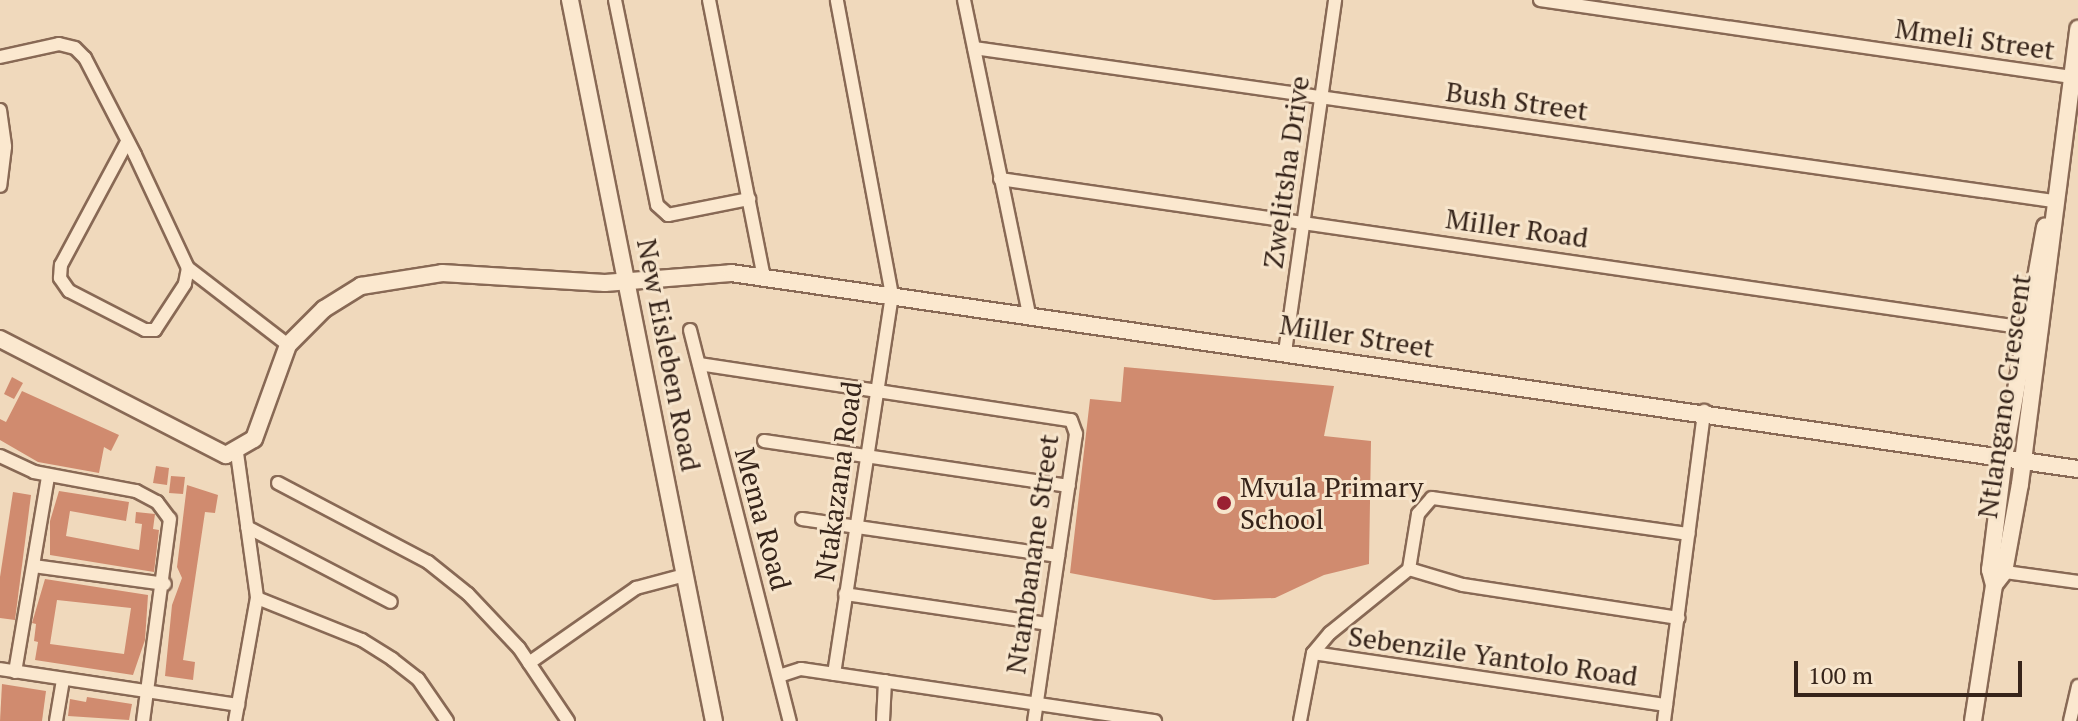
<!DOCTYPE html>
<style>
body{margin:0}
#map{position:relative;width:2078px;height:721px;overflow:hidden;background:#f0d9bc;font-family:"PT Serif",serif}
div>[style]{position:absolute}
.building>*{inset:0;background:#d08b6f}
.roads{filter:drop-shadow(2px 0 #886955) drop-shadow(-2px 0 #886955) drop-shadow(0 2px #886955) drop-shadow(0 -2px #886955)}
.street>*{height:12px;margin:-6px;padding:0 6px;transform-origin:6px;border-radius:6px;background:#fbe8cf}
.secondary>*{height:16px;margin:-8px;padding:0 8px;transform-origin:8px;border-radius:8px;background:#fbe8cf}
.dots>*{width:22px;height:22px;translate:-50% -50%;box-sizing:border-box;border:4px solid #f7e5cc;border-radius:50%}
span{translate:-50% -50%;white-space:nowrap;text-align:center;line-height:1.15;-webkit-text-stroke:6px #f7e5cc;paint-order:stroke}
.street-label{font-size:28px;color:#36241a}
.poi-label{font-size:28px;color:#36241a}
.left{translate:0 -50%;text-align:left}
.scale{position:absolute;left:1794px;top:661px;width:228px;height:36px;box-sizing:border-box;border:4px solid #36241a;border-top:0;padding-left:10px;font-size:24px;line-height:28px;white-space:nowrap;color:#36241a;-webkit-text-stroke:6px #f7e5cc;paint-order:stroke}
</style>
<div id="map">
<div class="building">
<i style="clip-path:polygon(1124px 367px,1334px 386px,1324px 436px,1371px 441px,1369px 564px,1324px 575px,1275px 598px,1214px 600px,1070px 573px,1090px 399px,1121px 402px)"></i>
<i style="clip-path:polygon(12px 377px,23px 383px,14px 399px,4px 394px)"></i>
<i style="clip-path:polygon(22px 391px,119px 435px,111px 451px,104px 447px,99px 473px,38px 462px,0 440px,0 419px,6px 422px)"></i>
<i style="clip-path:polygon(156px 466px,169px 468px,167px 485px,153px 483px)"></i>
<i style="clip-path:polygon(171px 476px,185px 477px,183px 494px,169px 493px)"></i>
<i style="clip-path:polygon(187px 485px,218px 495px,215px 513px,205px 512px,183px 660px,195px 662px,193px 680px,165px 676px,172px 605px,182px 578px,177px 567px)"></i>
<i style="clip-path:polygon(59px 491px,129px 502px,126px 521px,70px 511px,66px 536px,139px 550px,142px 524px,135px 523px,136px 512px,155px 514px,153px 529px,159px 530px,154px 572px,50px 555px,50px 521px)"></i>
<i style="clip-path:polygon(13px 492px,31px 495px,15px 620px,0 618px,0 577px)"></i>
<i style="clip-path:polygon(evenodd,45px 579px,148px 595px,145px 640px,133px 675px,35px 660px,38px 642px,34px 641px,36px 624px,32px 623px,45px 579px,57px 600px,131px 608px,124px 654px,50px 644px,57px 600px)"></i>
<i style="clip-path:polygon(2px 684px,46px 691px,42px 721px,0 721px)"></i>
<i style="clip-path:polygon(87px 697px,132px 704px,129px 720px,68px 716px,70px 699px,86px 702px)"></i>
</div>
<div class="roads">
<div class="street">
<i style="left:615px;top:0;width:209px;rotate:78.4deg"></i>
<i style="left:657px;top:205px;width:15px;rotate:42deg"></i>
<i style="left:668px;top:215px;width:83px;rotate:-11.2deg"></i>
<i style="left:709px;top:0;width:283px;rotate:78.8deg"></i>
<i style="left:964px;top:0;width:321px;rotate:78.3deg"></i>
<i style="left:1540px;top:0;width:537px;rotate:8.25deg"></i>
<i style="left:974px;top:48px;width:1090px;rotate:8.07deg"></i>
<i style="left:0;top:57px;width:60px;rotate:-12.4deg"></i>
<i style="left:59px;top:44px;width:16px;rotate:14deg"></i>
<i style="left:75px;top:48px;width:14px;rotate:45deg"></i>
<i style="left:85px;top:58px;width:109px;rotate:62.7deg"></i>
<i style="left:135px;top:155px;width:125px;rotate:64.9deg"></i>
<i style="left:188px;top:268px;width:16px;rotate:101deg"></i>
<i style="left:185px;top:284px;width:55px;rotate:123.1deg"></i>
<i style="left:155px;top:330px;width:10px;rotate:180deg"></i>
<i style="left:145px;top:330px;width:85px;rotate:-152.8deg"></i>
<i style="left:69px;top:291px;width:16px;rotate:-125deg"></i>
<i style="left:60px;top:278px;width:13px;rotate:-86deg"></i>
<i style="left:61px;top:265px;width:140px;rotate:-61.8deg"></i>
<i style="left:0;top:110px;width:37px;rotate:82deg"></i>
<i style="left:5px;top:147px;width:39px;rotate:97deg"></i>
<i style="left:1000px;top:179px;width:1037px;rotate:8.26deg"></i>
<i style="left:188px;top:268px;width:126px;rotate:37.6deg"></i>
<i style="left:690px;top:330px;width:404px;rotate:75.7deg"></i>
<i style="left:1285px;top:352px;width:356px;rotate:-81.9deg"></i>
<i style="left:699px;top:364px;width:376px;rotate:8.6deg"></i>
<i style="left:1071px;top:420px;width:15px;rotate:70deg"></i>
<i style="left:1076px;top:434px;width:290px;rotate:98.3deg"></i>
<i style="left:764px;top:441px;width:308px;rotate:8.4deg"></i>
<i style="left:237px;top:453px;width:146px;rotate:82.1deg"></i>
<i style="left:257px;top:598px;width:113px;rotate:21.8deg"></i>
<i style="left:362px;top:640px;width:36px;rotate:32deg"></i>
<i style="left:392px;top:659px;width:33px;rotate:38deg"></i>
<i style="left:418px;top:679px;width:51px;rotate:55.4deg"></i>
<i style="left:0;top:456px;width:38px;rotate:25deg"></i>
<i style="left:34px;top:472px;width:104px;rotate:10.6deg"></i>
<i style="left:136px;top:491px;width:24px;rotate:28deg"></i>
<i style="left:157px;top:502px;width:21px;rotate:53deg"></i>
<i style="left:170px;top:519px;width:204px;rotate:97.6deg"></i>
<i style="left:278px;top:483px;width:170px;rotate:27.8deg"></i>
<i style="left:428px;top:562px;width:51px;rotate:38.7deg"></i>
<i style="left:468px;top:594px;width:74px;rotate:46.6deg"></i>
<i style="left:519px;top:648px;width:88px;rotate:56.1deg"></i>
<i style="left:802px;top:519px;width:259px;rotate:8.2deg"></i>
<i style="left:247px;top:527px;width:162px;rotate:27.5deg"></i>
<i style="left:34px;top:566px;width:132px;rotate:7.8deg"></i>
<i style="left:1409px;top:569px;width:56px;rotate:16.5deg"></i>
<i style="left:1463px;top:585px;width:218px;rotate:8.7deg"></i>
<i style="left:1998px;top:571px;width:81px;rotate:7.8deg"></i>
<i style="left:845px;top:594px;width:205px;rotate:8.4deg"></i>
<i style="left:1313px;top:653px;width:357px;rotate:8.4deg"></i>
<i style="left:529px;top:663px;width:131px;rotate:-35deg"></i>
<i style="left:636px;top:588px;width:51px;rotate:-14.9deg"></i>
<i style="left:0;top:669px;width:241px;rotate:8.6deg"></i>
<i style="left:15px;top:672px;width:199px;rotate:-80.4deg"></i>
<i style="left:834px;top:674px;width:383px;rotate:-81.3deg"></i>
<i style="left:892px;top:295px;width:300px;rotate:-100.6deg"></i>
<i style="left:779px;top:676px;width:23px;rotate:-18deg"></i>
<i style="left:801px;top:669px;width:358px;rotate:8.4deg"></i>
<i style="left:56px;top:721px;width:42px;rotate:-80.3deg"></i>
<i style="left:235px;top:721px;width:125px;rotate:-79.9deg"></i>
<i style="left:883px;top:721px;width:40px;rotate:-87.1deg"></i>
<i style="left:1300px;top:721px;width:69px;rotate:-79.2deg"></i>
<i style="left:1313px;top:653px;width:26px;rotate:-50deg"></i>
<i style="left:1330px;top:633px;width:102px;rotate:-39deg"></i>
<i style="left:1409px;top:569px;width:56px;rotate:-80.7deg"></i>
<i style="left:1418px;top:514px;width:21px;rotate:-49deg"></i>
<i style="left:1432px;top:498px;width:259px;rotate:8deg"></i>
<i style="left:1664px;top:721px;width:313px;rotate:-82.6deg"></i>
<i style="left:2070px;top:721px;width:36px;rotate:-77deg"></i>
</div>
<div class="secondary">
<i style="left:570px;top:0;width:735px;rotate:78.71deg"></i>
<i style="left:0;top:339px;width:254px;rotate:27.2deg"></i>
<i style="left:226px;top:455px;width:32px;rotate:-30deg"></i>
<i style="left:254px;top:439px;width:100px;rotate:-70.1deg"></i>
<i style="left:288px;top:345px;width:51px;rotate:-45deg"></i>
<i style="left:324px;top:309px;width:44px;rotate:-31.9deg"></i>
<i style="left:361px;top:286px;width:82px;rotate:-9.1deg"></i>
<i style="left:442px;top:273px;width:163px;rotate:3.5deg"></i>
<i style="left:605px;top:283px;width:126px;rotate:-4.5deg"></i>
<i style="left:731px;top:273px;width:1361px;rotate:8.28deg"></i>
<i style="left:1994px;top:585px;width:16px;rotate:-52deg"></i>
<i style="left:2004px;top:572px;width:89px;rotate:-79.7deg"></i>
<i style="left:2020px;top:484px;width:459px;rotate:-82.7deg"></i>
<i style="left:1973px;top:721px;width:138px;rotate:-81.2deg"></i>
<i style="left:1994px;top:585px;width:16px;rotate:-105deg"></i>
<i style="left:1990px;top:570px;width:114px;rotate:-82.9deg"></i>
<i style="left:2004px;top:457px;width:234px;rotate:-79.9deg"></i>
</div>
</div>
<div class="dots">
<i style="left:1224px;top:503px;background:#9a2133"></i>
</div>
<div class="street-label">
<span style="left:1975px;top:39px;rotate:8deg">Mmeli Street</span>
<span style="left:1517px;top:101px;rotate:8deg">Bush Street</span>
<span style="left:1286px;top:172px;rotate:-82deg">Zwelitsha Drive</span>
<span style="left:1517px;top:228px;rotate:8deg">Miller Road</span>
<span style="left:1357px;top:336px;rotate:9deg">Miller Street</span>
<span style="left:669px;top:355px;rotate:79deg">New Eisleben Road</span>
<span style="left:2004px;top:396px;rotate:-82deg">Ntlangano Crescent</span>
<span style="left:838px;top:481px;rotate:-82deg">Ntakazana Road</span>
<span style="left:763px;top:519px;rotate:75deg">Mema Road</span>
<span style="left:1032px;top:554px;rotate:-82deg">Ntambanane Street</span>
<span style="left:1493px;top:656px;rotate:8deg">Sebenzile Yantolo Road</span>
</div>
<div class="poi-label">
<span class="left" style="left:1240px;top:503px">Mvula Primary<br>School</span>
</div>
<div class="scale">100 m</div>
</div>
